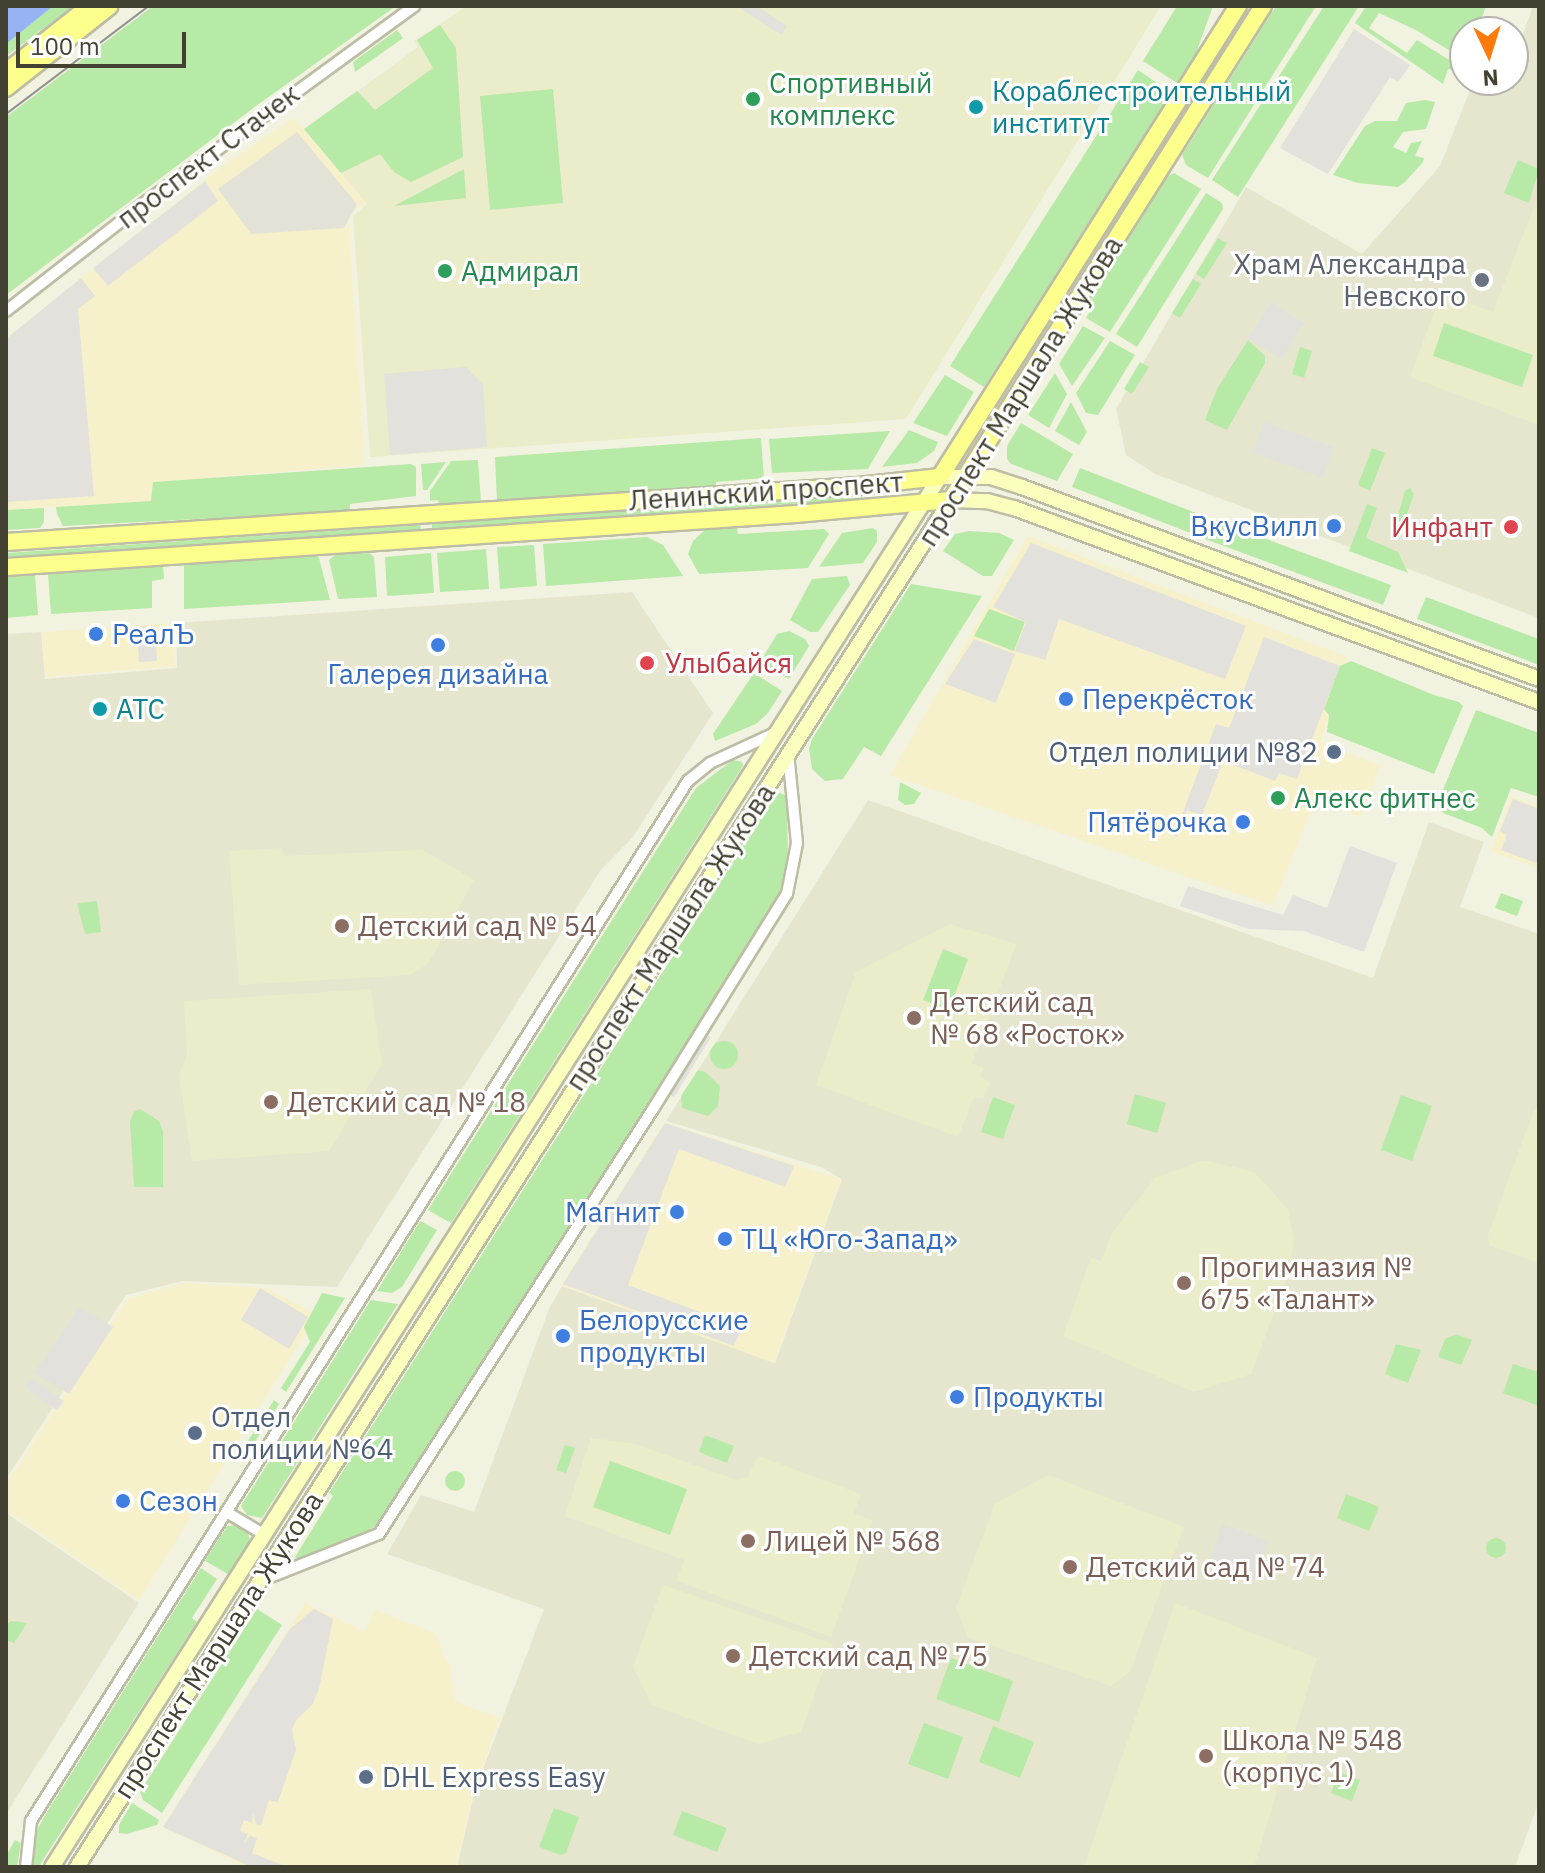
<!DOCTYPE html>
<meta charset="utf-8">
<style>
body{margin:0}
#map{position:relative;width:1545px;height:1873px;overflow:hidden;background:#f2f2e1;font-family:"IBM Plex Sans",sans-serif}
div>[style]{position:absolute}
.residential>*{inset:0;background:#e6e6cf}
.commercial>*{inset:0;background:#f6f1ca}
.industrial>*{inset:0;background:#e3e2d7}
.education>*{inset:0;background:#ebecca}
.green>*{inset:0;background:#b7e9a7}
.round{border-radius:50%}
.parking>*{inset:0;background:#e2e1db}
.water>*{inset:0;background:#98b3f4}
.roads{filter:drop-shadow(2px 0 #bdbca4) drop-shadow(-2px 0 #bdbca4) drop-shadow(0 2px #bdbca4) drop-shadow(0 -2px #bdbca4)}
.minor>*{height:10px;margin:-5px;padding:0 5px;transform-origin:5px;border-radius:5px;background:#fff}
.secondary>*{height:14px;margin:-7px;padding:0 7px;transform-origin:7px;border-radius:7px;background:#fbffbe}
.primary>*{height:16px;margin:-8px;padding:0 8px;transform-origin:8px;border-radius:8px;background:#fdff8d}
.tram>*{height:2px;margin:-1px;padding:0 1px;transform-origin:1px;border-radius:1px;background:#939393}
.dots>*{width:22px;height:22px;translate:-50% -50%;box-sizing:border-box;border:4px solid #fff;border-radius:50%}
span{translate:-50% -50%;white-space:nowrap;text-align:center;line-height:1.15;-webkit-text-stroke:6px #fff;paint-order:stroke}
.leisure-label{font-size:28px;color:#27864d}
.left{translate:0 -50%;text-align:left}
.culture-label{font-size:28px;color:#0d838f}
.street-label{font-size:28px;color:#434232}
.worship-label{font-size:28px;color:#5b616d}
.right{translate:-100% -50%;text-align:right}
.shop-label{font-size:28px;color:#366cbe}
.health-label{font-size:28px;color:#be3a42}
.service-label{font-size:28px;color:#4e5e75}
.education-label{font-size:28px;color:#785e54}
.frame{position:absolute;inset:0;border:8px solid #434232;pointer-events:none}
.north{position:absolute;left:1449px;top:16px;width:80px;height:80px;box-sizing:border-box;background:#fff;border:2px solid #b4b3ad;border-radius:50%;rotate:176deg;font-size:22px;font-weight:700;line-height:32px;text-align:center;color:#434232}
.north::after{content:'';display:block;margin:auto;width:28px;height:36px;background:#ff7a0b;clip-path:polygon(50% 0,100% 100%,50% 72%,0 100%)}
.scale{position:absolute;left:16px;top:32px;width:170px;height:36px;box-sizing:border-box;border:4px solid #434232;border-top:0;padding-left:10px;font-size:24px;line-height:28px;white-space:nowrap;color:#434232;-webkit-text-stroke:6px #fff;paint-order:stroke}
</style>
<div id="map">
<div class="residential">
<i style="clip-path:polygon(1533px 6px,1539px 6px,1539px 618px,1155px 474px,1126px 455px,1116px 409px,1246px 187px,1362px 254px,1440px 166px,1474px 80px,1513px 80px,1513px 63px)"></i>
<i style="clip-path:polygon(632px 592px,713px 713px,633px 837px,600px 871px,337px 1287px,183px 1281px,126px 1295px,6px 1479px,6px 634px,41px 632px,45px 679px,177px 668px,176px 623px)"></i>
<i style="clip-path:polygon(868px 800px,1373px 978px,1429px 822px,1484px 842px,1460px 907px,1539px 934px,1539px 1801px,1515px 1867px,457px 1867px,475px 1790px,544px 1609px,387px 1554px,421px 1495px,474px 1512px,549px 1309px,562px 1286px,775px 1363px,842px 1179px,821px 1167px,666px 1121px)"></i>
<i style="clip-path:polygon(6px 1513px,139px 1603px,6px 1814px)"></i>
</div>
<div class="commercial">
<i style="clip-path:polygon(294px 118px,365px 202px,348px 216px,365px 465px,154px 482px,151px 501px,6px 510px,6px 338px,220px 168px)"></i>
<i style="clip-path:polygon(1028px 536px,1348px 657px,1320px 742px,1380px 765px,1361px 817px,1315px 801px,1273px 906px,890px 775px)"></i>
<i style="clip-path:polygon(173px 623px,175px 666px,45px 677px,42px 632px)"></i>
<i style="clip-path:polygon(1511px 796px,1539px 807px,1539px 868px,1491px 851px)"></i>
<i style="clip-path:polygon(664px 1122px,841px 1179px,774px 1363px,561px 1285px)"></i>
<i style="clip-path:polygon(184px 1283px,266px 1288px,317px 1315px,139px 1600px,6px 1510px,6px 1485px,127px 1299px)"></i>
<i style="clip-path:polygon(305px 1603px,365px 1632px,375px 1610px,435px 1633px,451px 1670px,455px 1701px,500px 1718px,474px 1790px,456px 1867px,245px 1867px,162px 1827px)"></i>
</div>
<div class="industrial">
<i style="clip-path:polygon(297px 132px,357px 204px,344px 228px,251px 234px,218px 189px)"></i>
</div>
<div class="education">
<i style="clip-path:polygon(467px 6px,1161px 6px,906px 419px,370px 457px,353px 216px,367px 204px,305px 130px,418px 47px,414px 41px)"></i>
<i style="clip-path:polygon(1539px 194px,1539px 425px,1410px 377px,1441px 293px,1493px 312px)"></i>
<i style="clip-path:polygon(282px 848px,284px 856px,423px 850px,474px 880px,428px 964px,410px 975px,239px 985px,229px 851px)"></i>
<i style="clip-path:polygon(950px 924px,1016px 944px,972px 1063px,983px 1068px,980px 1077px,990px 1082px,983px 1099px,974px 1097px,958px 1137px,816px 1085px,856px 972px)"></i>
<i style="clip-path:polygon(371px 989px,382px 1064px,329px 1151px,192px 1161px,179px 1074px,187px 1055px,184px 1001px)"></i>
<i style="clip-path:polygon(1539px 1107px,1539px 1263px,1489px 1245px,1488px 1235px,1534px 1110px)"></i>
<i style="clip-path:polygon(1203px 1160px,1254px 1172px,1288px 1209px,1294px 1240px,1289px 1273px,1251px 1374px,1194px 1392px,1063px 1336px,1091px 1258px,1101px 1261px,1112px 1233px,1155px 1178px)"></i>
<i style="clip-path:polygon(591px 1438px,632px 1443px,737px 1480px,748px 1477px,758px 1456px,761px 1457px,861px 1494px,854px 1513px,873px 1521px,831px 1637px,677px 1581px,684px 1560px,565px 1516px)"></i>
<i style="clip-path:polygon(1048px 1475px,1184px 1527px,1130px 1672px,1111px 1686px,968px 1638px,956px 1608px,995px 1504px)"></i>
<i style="clip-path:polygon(663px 1585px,833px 1644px,801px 1732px,758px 1744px,652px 1705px,633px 1667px)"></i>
<i style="clip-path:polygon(1175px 1603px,1317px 1658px,1254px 1867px,1084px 1867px)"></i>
</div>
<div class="green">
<i style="clip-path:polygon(6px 6px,74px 6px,6px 56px)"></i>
<i style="clip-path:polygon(153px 6px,396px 6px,256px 106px,6px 295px,6px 117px)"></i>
<i style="clip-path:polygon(1177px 6px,1213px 6px,1196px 53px,1177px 83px,1143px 61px)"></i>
<i style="clip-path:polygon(1276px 6px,1316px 6px,1208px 178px,1186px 165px,1182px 155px)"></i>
<i style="clip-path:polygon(1324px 6px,1359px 6px,1238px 197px,1212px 180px)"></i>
<i style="clip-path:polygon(1366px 6px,1486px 6px,1477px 32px,1465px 32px,1465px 53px,1460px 57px,1416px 30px,1379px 13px,1369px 28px,1407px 53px,1417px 40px,1459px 66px,1458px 71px,1448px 69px,1443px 84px,1355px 23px)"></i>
<i style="clip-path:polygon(440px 25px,456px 48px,463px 157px,411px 182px,394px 172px,380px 154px,341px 173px,304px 129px,357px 91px,375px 110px,433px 68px,417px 40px)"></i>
<i style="clip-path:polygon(397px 30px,403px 38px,355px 72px,353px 62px)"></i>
<i style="clip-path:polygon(1138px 70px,1171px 93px,984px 387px,950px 366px)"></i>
<i style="clip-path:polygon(553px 89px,563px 203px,490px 210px,480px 96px)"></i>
<i style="clip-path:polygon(1425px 100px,1435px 102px,1426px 129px,1403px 132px,1393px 147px,1406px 153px,1411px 143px,1422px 141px,1415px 156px,1424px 158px,1423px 162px,1405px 182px,1398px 187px,1358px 183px,1333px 175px,1365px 126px,1375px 121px,1397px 121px,1406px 103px)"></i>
<i style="clip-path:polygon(1518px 160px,1539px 169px,1529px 203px,1504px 193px)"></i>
<i style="clip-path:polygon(464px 168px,466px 198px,394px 206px,464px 169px)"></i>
<i style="clip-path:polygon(1174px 173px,1201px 189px,1110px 332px,1086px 318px,1091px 310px,1086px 307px,1168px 176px)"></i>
<i style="clip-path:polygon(1206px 193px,1222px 203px,1223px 209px,1137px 347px,1116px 334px)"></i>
<i style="clip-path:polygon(1218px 238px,1227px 243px,1204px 279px,1196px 274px)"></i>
<i style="clip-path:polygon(1193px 279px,1201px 284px,1180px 318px,1172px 313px)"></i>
<i style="clip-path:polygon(1444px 323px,1533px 355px,1522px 387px,1433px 356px)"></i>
<i style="clip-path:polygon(1083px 326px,1105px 338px,1072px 386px,1059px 364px)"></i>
<i style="clip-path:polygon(1248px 340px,1265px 356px,1265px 363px,1227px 430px,1205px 420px,1217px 389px)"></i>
<i style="clip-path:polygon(1110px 341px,1135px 355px,1098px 415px,1086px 413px,1076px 393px)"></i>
<i style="clip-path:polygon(1300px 347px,1312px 351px,1304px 378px,1292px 374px)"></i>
<i style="clip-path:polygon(1140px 362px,1149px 367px,1132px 394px,1124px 389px)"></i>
<i style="clip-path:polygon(1055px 373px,1067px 394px,1049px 428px,1028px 415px)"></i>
<i style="clip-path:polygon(945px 375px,974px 392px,947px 436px,913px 423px)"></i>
<i style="clip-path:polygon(1071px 402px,1087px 432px,1079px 445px,1055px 431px)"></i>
<i style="clip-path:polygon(1021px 423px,1073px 454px,1057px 481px,1011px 464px,1007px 459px,1007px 446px)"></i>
<i style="clip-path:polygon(909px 430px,938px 442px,934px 451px,917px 463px,882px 467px)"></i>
<i style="clip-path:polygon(890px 431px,868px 469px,772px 473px,769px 439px)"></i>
<i style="clip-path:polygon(761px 438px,764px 478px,716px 482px,716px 487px,497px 501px,495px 457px)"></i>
<i style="clip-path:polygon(1372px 448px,1385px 453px,1370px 491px,1358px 485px)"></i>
<i style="clip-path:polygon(478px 460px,481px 502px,439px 505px,438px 500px,430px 501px,430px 491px,451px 461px)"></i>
<i style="clip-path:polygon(446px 462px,427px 490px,423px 490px,421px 464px)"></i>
<i style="clip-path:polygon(411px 464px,416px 467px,416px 496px,350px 504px,350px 511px,63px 526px,57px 514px,56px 507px,151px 501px,153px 482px)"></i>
<i style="clip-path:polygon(1080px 468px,1201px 515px,1193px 534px,1072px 487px)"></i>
<i style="clip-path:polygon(1410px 488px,1414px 494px,1399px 537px,1392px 538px,1405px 491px)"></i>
<i style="clip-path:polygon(862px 494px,862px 499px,432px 529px,432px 524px)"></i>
<i style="clip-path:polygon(1367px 504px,1377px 508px,1366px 538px,1398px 552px,1408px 573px,1349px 551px)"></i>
<i style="clip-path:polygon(44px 508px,44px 522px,40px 528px,6px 530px,6px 510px)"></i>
<i style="clip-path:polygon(1212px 519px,1391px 585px,1383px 605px,1205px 539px)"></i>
<i style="clip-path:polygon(420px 525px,421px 530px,6px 557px,6px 553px)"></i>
<i style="clip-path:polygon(737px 527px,738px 534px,824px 529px,829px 534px,808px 568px,699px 574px,688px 554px,693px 541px,705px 530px)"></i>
<i style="clip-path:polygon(873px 528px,877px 531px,877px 542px,863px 563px,819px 567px,842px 533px)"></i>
<i style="clip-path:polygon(969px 531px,999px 533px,1014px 540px,992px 576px,983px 576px,943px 551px,955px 534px)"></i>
<i style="clip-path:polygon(647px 537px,663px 545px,683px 576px,546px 586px,543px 544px)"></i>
<i style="clip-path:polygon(534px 545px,537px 586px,500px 589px,497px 547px)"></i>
<i style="clip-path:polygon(486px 549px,489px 589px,440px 592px,437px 553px)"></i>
<i style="clip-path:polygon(369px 553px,374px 557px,377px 597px,338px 599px,329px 560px,335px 555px)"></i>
<i style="clip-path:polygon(431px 553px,434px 593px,387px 596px,385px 557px)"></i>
<i style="clip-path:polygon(315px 555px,319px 558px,330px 600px,184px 609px,184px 563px)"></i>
<i style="clip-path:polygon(163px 564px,164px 579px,152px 581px,152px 608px,51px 614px,48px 575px,52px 570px)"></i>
<i style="clip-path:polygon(30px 572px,35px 575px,38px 615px,6px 618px,6px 574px)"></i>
<i style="clip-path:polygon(847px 576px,850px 585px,818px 632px,810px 632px,790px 620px,812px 579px)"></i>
<i style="clip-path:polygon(911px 584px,982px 596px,881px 756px,864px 747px,843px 779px,825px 781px,812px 769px,809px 749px,812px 739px)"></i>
<i style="clip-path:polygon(1426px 597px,1539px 639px,1539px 665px,1417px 619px)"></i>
<i style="clip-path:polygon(989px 609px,1025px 622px,1014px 651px,974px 636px)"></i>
<i style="clip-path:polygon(789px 631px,805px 639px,809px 646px,789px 679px,760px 662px,777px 634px)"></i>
<i style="clip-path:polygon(1351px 661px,1434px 695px,1459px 702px,1463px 706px,1434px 774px,1327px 732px,1329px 715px,1324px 709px,1340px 666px)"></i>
<i style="clip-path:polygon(754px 673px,782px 691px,768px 713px,756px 724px,715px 741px,713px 734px)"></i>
<i style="clip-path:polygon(1476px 710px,1539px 733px,1539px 797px,1511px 788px,1492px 837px,1482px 828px,1443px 813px,1438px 802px)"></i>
<i style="clip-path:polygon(733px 760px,742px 762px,743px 766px,451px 1223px,428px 1210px,696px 788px)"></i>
<i style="clip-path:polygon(900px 782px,921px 793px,914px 804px,905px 805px,898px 800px)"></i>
<i style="clip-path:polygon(778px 792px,787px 796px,788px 864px,782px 893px,379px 1523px,360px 1537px,301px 1561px,295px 1557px,333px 1496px,329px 1493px)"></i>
<i style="clip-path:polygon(1501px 893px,1523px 901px,1517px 916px,1495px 908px)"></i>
<i style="clip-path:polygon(97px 901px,101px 932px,85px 934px,77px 903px)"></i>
<i style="clip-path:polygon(943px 949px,968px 959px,949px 1010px,923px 1000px)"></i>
<i class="round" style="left:710px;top:1041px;width:28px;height:28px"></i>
<i style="clip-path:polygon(698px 1070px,705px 1072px,720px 1086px,718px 1106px,708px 1116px,682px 1108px,681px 1096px)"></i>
<i style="clip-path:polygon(1135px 1094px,1166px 1103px,1157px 1133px,1127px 1124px)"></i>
<i style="clip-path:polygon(1401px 1095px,1432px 1106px,1412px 1161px,1381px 1150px)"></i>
<i style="clip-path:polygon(993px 1097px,1015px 1105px,1003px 1139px,981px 1132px)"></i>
<i style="clip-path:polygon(140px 1109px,159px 1121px,163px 1131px,163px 1187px,134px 1187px,130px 1121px,134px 1112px)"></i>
<i style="clip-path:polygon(420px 1221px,437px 1230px,402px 1287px,392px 1293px,377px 1291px)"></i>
<i style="clip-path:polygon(322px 1293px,345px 1298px,286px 1392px,281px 1388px,310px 1342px,304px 1327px)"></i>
<i style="clip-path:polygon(371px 1300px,398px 1304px,262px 1518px,247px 1515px,241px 1506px)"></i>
<i style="clip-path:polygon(1456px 1334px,1472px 1340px,1461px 1365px,1438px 1357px,1445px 1339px)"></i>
<i style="clip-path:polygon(1396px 1344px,1421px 1350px,1408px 1383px,1385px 1374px)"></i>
<i style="clip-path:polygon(1513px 1364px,1539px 1372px,1539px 1406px,1503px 1393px)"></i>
<i style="clip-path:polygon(274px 1400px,279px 1404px,244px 1459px,239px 1455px)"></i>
<i style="clip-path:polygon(705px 1435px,734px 1446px,727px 1463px,699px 1452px)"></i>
<i style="clip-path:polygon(565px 1445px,575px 1448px,566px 1473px,556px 1470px)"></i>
<i style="clip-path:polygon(610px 1461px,687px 1489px,670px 1535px,593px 1507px)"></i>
<i class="round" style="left:445px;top:1471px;width:20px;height:20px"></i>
<i style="clip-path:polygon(1346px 1494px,1379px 1507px,1369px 1531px,1337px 1518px)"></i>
<i style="clip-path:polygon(238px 1525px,247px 1530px,250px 1540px,228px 1574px,205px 1561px,227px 1526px)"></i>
<i class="round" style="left:1486px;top:1538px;width:20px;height:20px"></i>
<i style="clip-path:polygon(201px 1568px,217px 1579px,192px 1618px,197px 1622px,39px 1866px,33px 1866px,37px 1830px,47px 1812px)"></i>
<i style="clip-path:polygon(257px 1609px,282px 1625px,162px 1813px,143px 1800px,140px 1792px)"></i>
<i style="clip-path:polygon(11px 1621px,27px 1623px,14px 1643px,8px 1641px,7px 1625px)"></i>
<i style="clip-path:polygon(951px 1658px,1013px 1681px,999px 1722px,936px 1699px)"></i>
<i style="clip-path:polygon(924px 1723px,963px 1737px,948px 1779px,908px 1764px)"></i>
<i style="clip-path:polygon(993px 1726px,1034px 1742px,1020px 1778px,979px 1762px)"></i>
<i style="clip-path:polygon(1339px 1772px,1360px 1780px,1352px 1801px,1331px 1793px)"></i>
<i style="clip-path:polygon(132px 1803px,159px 1820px,157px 1825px,127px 1834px,119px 1833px,119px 1825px)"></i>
<i style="clip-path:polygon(554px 1808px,579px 1817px,566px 1853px,560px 1855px,539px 1847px)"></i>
<i style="clip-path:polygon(682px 1811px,727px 1828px,717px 1852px,673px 1835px)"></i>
<i style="clip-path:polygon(15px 1840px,21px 1843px,17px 1867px,6px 1867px,6px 1856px)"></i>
</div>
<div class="parking">
<i style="clip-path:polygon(736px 6px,756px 6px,787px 26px,782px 35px)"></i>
<i style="clip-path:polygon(1354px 29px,1410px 65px,1398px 82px,1390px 77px,1328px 174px,1280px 148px)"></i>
<i style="clip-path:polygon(205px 181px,218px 201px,108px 286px,93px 268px)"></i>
<i style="clip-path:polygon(81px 278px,95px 296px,78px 309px,94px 496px,6px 502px,6px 339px)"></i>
<i style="clip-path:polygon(1271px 302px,1304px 323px,1281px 359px,1248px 338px)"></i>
<i style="clip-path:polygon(466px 367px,483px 385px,487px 447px,390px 455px,384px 374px)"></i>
<i style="clip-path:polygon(1264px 422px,1334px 447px,1323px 478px,1253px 453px)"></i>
<i style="clip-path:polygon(1031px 543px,1246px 626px,1225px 679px,1059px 619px,1045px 660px,1015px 651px,1026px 622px,993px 607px)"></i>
<i style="clip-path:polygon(155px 626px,157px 661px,139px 662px,137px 627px)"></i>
<i style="clip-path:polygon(1264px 637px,1340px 666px,1297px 779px,1279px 773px,1275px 781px,1223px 761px,1202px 815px,1187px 810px,1177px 837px,1174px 836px,1216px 724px,1229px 728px)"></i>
<i style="clip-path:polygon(974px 639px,1015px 654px,996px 703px,945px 684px)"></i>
<i style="clip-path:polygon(1513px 799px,1539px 809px,1539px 864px,1501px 850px,1507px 835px,1500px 831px)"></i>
<i style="clip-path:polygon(1350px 846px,1397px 863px,1364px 952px,1304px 931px,1249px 929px,1180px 906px,1188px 886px,1283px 915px,1293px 895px,1327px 908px)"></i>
<i style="clip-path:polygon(705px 1034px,711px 1037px,674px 1097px,668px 1093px)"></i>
<i style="clip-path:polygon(665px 1123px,794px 1166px,785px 1187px,679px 1149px,628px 1285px,742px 1328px,734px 1346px,563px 1284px)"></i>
<i style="clip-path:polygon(260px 1288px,308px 1317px,289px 1349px,241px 1320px)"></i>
<i style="clip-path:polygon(79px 1307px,113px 1327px,69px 1394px,34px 1373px)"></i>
<i style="clip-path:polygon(31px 1378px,64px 1401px,57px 1410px,25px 1387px)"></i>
<i style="clip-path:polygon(1222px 1524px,1269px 1541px,1253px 1585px,1207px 1569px)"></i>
<i style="clip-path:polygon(314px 1609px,333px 1619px,319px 1689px,312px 1705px,297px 1719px,292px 1729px,296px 1750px,278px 1802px,269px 1800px,261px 1826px,256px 1824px,253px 1813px,252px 1823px,244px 1820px,240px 1831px,248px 1834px,244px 1843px,250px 1836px,257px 1838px,252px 1853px,287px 1867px,252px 1867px,163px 1827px,290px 1629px)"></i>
</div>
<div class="water">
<i style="clip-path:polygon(6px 6px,53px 6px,6px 44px)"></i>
</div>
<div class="roads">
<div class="minor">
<i style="left:6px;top:311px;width:179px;rotate:-38deg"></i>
<i style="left:147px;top:201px;width:331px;rotate:-36.1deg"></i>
<i style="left:228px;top:1513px;width:43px;rotate:30.7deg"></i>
<i style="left:260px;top:1581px;width:128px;rotate:-21.6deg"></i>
<i style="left:379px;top:1534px;width:506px;rotate:-57.19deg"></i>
<i style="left:653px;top:1109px;width:253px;rotate:-58.1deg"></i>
<i style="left:787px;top:894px;width:52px;rotate:-78.9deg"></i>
<i style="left:797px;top:843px;width:90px;rotate:-95.7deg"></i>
<i style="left:26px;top:1867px;width:46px;rotate:-83.8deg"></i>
<i style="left:31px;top:1821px;width:1230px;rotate:-57.72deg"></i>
<i style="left:688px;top:781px;width:28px;rotate:-39deg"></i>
<i style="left:710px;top:763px;width:72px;rotate:-24.8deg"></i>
</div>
<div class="secondary">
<i style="left:52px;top:1867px;width:1649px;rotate:-57.43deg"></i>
<i style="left:940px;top:477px;width:51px"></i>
<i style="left:991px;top:477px;width:33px;rotate:18deg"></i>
<i style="left:1022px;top:487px;width:552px;rotate:20.37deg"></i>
<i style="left:77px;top:1867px;width:1623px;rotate:-57.41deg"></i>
<i style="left:951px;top:500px;width:36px;rotate:2deg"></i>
<i style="left:987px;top:501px;width:28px;rotate:15deg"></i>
<i style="left:1014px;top:508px;width:560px;rotate:20.28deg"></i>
</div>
<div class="primary">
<i style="left:6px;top:72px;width:107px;rotate:-38.2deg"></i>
<i style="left:6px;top:88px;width:132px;rotate:-38.3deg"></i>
<i style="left:6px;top:542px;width:854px;rotate:-3.76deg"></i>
<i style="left:858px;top:486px;width:82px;rotate:-6.3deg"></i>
<i style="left:940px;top:477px;width:557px;rotate:-57.68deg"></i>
<i style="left:6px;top:567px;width:792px;rotate:-3.84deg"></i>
<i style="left:796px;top:514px;width:156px;rotate:-5.2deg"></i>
<i style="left:951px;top:500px;width:584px;rotate:-57.72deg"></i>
</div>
</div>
<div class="tram">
<i style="left:6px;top:114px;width:179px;rotate:-37.1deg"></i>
</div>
<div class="dots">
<i style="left:753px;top:99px;background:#2e9e5b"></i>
<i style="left:976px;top:107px;background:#0f9aa8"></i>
<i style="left:445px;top:271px;background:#2e9e5b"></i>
<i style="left:1482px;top:280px;background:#6b7280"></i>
<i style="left:1334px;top:526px;background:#3f7fe0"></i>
<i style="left:1511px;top:527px;background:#e0444e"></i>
<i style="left:96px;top:634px;background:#3f7fe0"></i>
<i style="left:438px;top:645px;background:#3f7fe0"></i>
<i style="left:647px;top:663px;background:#e0444e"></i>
<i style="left:1066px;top:699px;background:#3f7fe0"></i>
<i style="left:100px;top:709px;background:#0f9aa8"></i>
<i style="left:1334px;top:752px;background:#5c6f8a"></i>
<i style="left:1278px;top:798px;background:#2e9e5b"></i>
<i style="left:1243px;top:822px;background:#3f7fe0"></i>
<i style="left:342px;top:926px;background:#8d6e63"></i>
<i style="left:914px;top:1018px;background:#8d6e63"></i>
<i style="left:271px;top:1102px;background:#8d6e63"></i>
<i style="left:677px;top:1212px;background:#3f7fe0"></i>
<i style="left:725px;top:1239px;background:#3f7fe0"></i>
<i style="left:1184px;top:1283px;background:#8d6e63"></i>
<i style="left:563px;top:1336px;background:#3f7fe0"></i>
<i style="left:957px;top:1397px;background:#3f7fe0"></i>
<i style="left:195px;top:1433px;background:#5c6f8a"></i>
<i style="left:123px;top:1501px;background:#3f7fe0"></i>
<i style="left:748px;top:1541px;background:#8d6e63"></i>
<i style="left:1070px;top:1567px;background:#8d6e63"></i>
<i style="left:733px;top:1656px;background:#8d6e63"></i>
<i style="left:1206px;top:1756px;background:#8d6e63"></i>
<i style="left:366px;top:1777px;background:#5c6f8a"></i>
</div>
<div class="leisure-label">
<span class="left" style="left:769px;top:99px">Спортивный<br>комплекс</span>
<span class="left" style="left:461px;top:271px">Адмирал</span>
<span class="left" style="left:1294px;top:798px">Алекс фитнес</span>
</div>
<div class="culture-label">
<span class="left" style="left:992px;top:107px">Кораблестроительный<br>институт</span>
<span class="left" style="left:116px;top:709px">АТС</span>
</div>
<div class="street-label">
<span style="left:208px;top:156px;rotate:-37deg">проспект Стачек</span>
<span style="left:1020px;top:391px;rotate:-58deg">проспект Маршала Жукова</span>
<span style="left:766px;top:491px;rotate:-4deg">Ленинский проспект</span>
<span style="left:670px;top:937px;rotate:-57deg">проспект Маршала Жукова</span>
<span style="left:218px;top:1645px;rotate:-57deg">проспект Маршала Жукова</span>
</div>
<div class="worship-label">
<span class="right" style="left:1466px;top:280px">Храм Александра<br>Невского</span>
</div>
<div class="shop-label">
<span class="right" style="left:1318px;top:526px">ВкусВилл</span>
<span class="left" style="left:112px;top:634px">РеалЪ</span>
<span style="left:438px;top:674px">Галерея дизайна</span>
<span class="left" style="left:1082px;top:699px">Перекрёсток</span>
<span class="right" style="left:1227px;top:822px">Пятёрочка</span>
<span class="right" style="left:661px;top:1212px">Магнит</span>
<span class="left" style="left:741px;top:1239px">ТЦ «Юго-Запад»</span>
<span class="left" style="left:579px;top:1336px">Белорусские<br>продукты</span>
<span class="left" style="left:973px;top:1397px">Продукты</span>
<span class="left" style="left:139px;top:1501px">Сезон</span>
</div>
<div class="health-label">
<span class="right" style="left:1493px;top:527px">Инфант</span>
<span class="left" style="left:665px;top:663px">Улыбайся</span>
</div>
<div class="service-label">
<span class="right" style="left:1318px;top:752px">Отдел полиции №82</span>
<span class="left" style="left:211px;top:1433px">Отдел<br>полиции №64</span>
<span class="left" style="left:382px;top:1777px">DHL Express Easy</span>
</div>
<div class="education-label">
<span class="left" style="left:358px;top:926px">Детский сад № 54</span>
<span class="left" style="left:930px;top:1018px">Детский сад<br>№ 68 «Росток»</span>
<span class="left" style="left:287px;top:1102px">Детский сад № 18</span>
<span class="left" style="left:1200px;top:1283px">Прогимназия №<br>675 «Талант»</span>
<span class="left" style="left:764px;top:1541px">Лицей № 568</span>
<span class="left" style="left:1086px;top:1567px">Детский сад № 74</span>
<span class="left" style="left:749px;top:1656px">Детский сад № 75</span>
<span class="left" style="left:1222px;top:1756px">Школа № 548<br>(корпус 1)</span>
</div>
<div class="frame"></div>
<div class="north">N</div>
<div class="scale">100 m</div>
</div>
